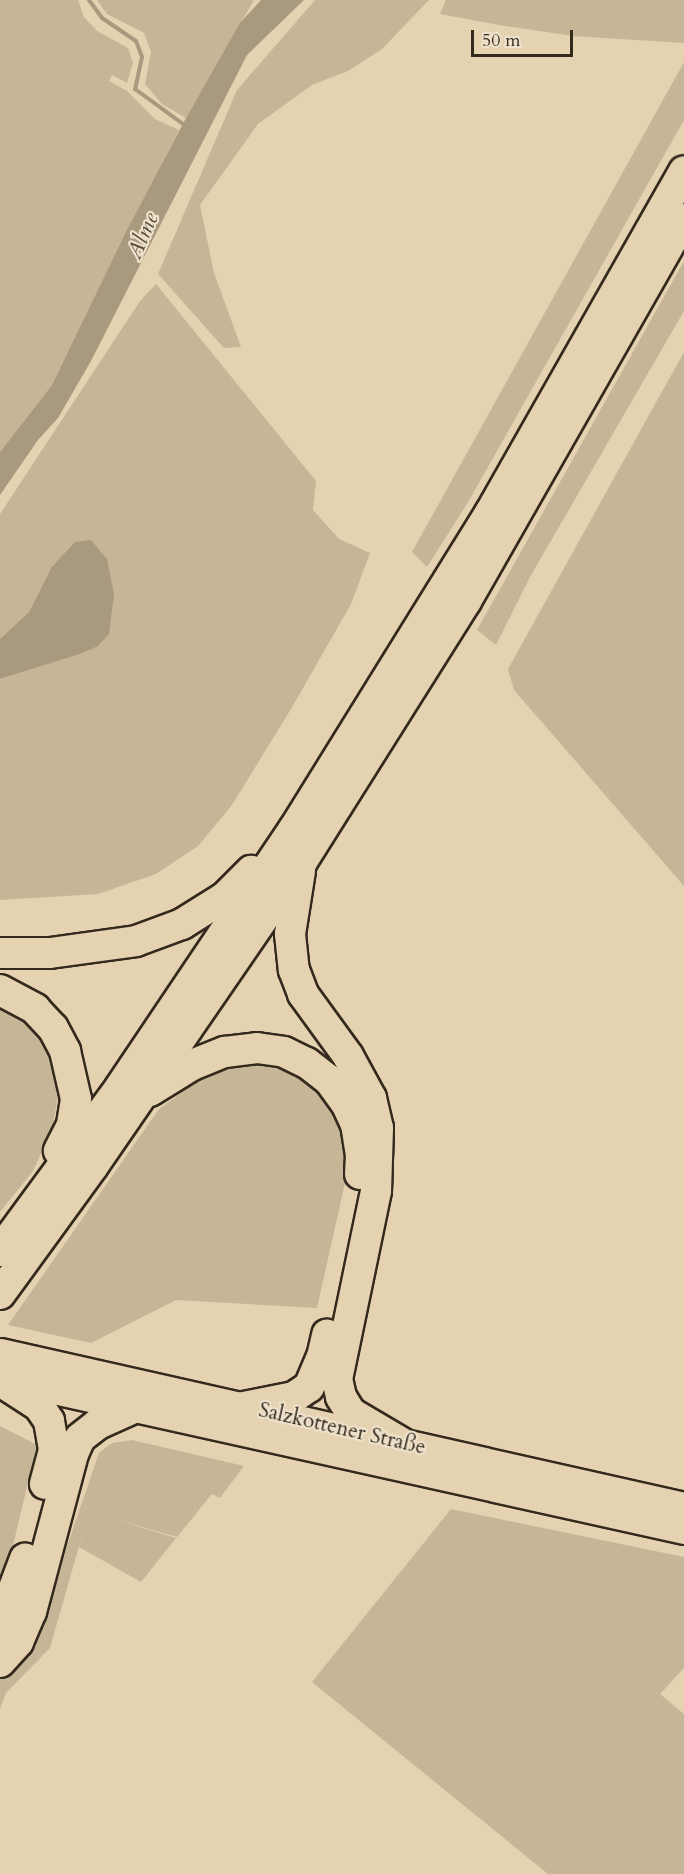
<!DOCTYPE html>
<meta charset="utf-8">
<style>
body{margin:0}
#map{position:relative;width:684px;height:1874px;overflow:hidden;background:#e5d2b0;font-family:Cardo,serif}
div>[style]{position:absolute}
.green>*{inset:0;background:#c7b597}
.water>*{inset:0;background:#a9997e}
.stream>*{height:4px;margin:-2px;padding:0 2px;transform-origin:2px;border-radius:2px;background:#a9997e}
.roads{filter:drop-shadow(2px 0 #34291d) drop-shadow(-2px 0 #34291d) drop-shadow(0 2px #34291d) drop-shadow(0 -2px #34291d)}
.trunk>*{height:27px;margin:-13.5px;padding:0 13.5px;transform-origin:13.5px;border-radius:13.5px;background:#e5d2b0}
.motorway>*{height:30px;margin:-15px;padding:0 15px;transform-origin:15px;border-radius:15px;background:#e5d2b0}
span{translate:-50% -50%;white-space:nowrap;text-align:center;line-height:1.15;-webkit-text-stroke:4.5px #eee2cc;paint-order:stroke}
.street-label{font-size:21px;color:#34291d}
.water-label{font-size:22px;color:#574b3a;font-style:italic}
.scale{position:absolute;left:471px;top:30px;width:102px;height:27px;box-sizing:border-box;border:3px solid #34291d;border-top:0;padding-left:8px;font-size:18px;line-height:21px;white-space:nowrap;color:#34291d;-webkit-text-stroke:4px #eee2cc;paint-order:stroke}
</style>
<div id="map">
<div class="green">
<i style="clip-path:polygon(0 0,78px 0,84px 17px,97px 31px,128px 48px,133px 63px,127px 83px,112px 75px,109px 81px,127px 91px,155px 119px,179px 130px,52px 385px,0 452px)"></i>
<i style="clip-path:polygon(97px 0,254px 0,186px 118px,162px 104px,145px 84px,151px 52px,144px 33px,107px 14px)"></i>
<i style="clip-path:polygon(315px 0,429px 0,382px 49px,348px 71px,312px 85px,258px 124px,200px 205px,214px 273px,241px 347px,224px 348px,158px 274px,237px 90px)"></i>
<i style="clip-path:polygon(446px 0,684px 0,684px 43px,573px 36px,499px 25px,440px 14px)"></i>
<i style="clip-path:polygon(684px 62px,684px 120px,467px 504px,427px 567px,412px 552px)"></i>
<i style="clip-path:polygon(684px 261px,684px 311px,530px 577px,496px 645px,477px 630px)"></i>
<i style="clip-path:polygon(156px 284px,316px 481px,313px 510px,339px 539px,370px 553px,351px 604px,291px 709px,232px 805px,198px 846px,156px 874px,98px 894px,0 900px,0 679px,80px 654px,51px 568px,29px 612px,0 639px,0 514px,140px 301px)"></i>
<i style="clip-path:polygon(684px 352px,684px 886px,514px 690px,508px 669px)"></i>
<i style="clip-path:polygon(0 1001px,7px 1002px,57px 1061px,59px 1091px,52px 1130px,33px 1171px,0 1212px)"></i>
<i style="clip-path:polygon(279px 1064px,320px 1087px,343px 1128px,347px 1174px,317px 1308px,176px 1300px,91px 1343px,8px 1325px,159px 1109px,217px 1067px)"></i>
<i style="clip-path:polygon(0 1426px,37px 1445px,0 1600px)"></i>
<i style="clip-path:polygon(132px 1440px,244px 1466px,220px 1498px,212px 1494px,177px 1537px,110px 1518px,176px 1538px,141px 1582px,79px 1547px,89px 1511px,50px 1648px,6px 1693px,0 1709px,0 1677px,11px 1670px,35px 1639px,99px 1453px,112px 1443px)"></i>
<i style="clip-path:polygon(451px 1509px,684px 1557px,684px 1668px,660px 1694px,684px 1714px,684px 1874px,548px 1874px,312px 1682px)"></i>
</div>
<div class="water">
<i style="clip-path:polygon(261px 0,304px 0,247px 55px,91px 361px,58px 418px,38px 440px,0 495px,0 452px,52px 385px,126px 232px,186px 118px,240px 23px)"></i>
<i style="clip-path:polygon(91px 540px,107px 559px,114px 594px,109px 634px,98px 646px,80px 654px,0 679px,0 639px,29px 612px,51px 568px,75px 542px)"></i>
</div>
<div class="stream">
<i style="left:89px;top:0;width:22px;rotate:54deg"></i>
<i style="left:102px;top:18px;width:41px;rotate:34.1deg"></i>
<i style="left:136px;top:41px;width:17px;rotate:69deg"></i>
<i style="left:142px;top:57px;width:33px;rotate:102deg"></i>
<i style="left:135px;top:89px;width:63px;rotate:36deg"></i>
</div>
<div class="roads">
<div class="trunk">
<i style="left:0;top:1352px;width:701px;rotate:12.69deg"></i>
<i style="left:0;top:1378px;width:701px;rotate:12.53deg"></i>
</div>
<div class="motorway">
<i style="left:300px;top:871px;width:64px;rotate:99deg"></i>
<i style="left:290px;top:934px;width:36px;rotate:84deg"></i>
<i style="left:294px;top:970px;width:26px;rotate:69deg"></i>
<i style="left:303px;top:994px;width:77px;rotate:54deg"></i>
<i style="left:348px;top:1056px;width:48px;rotate:61.3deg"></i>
<i style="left:371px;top:1098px;width:31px;rotate:77deg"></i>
<i style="left:378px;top:1128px;width:63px;rotate:91.8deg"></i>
<i style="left:376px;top:1191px;width:192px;rotate:101.7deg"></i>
<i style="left:337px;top:1379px;width:18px;rotate:77deg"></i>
<i style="left:341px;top:1397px;width:19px;rotate:58deg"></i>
<i style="left:351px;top:1413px;width:59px;rotate:30.5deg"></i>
<i style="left:0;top:953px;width:50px"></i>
<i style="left:50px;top:953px;width:87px;rotate:-7.9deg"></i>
<i style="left:136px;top:941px;width:49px;rotate:-20.3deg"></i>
<i style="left:182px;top:924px;width:51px;rotate:-32.1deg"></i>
<i style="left:225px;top:897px;width:37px;rotate:-45deg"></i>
<i style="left:0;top:990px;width:40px;rotate:28deg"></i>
<i style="left:35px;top:1009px;width:26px;rotate:47deg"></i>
<i style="left:53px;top:1028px;width:26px;rotate:62deg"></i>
<i style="left:65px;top:1051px;width:49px;rotate:77.1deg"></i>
<i style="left:76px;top:1099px;width:26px;rotate:99deg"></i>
<i style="left:72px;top:1125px;width:29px;rotate:117deg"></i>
<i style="left:150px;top:1091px;width:49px;rotate:-31.8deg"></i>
<i style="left:192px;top:1065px;width:35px;rotate:-22deg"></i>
<i style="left:225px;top:1052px;width:32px;rotate:-7deg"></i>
<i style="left:257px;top:1048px;width:27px;rotate:8deg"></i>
<i style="left:284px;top:1052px;width:25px;rotate:26deg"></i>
<i style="left:307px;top:1063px;width:28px;rotate:38deg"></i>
<i style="left:329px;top:1080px;width:29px;rotate:54deg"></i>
<i style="left:346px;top:1103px;width:23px;rotate:65deg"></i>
<i style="left:356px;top:1124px;width:31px;rotate:81deg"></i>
<i style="left:361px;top:1155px;width:19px;rotate:93deg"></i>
<i style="left:0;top:1251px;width:205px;rotate:-53.7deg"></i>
<i style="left:121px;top:1086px;width:310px;rotate:-56.1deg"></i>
<i style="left:294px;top:829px;width:372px;rotate:-58.2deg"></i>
<i style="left:490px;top:513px;width:393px;rotate:-60.4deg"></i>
<i style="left:0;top:1294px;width:158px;rotate:-54deg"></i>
<i style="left:93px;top:1166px;width:368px;rotate:-55.5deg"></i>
<i style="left:301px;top:863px;width:310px;rotate:-57.8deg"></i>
<i style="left:466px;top:601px;width:440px;rotate:-60.3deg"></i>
<i style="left:0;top:1381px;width:46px;rotate:32.7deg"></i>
<i style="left:39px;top:1406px;width:18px;rotate:56deg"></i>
<i style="left:49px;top:1421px;width:29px;rotate:80deg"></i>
<i style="left:54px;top:1450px;width:35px;rotate:105deg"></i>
<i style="left:244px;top:1407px;width:51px;rotate:-11.3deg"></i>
<i style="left:294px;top:1397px;width:18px;rotate:-34deg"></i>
<i style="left:309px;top:1387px;width:33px;rotate:-67deg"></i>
<i style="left:322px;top:1357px;width:23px;rotate:-77deg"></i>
<i style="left:0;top:1625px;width:71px;rotate:-69.3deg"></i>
<i style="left:0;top:1662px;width:27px;rotate:-48deg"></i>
<i style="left:18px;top:1642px;width:33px;rotate:-67deg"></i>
<i style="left:31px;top:1612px;width:163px;rotate:-75.1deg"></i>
<i style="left:73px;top:1454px;width:17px;rotate:-66deg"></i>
<i style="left:80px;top:1438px;width:23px;rotate:-38deg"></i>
<i style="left:98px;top:1424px;width:42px;rotate:-24.1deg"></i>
</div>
</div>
<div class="street-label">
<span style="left:342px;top:1429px;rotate:13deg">Salzkottener Straße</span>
</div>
<div class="water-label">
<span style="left:143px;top:236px;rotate:-67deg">Alme</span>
</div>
<div class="scale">50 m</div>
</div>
